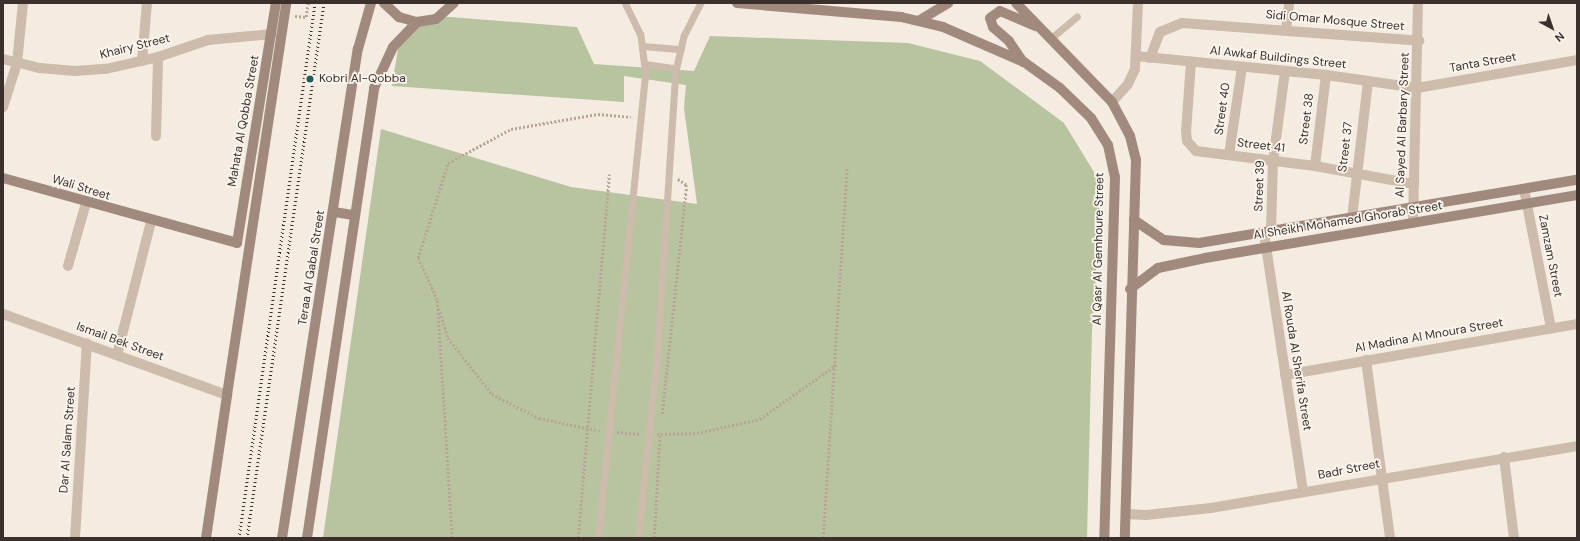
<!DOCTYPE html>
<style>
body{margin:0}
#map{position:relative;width:1580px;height:541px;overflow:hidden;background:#f4ebe1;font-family:"DM Sans",sans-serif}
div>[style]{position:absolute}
.green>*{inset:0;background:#b8c4a0}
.path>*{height:2.5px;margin-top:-1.25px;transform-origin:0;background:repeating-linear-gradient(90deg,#b9a596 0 2px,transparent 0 4px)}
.lane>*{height:7px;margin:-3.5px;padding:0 3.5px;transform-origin:3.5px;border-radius:3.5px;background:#cdbbac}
.street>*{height:10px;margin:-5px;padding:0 5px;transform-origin:5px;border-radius:5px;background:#cdbbac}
.secondary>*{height:10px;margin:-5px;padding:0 5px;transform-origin:5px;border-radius:5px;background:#a18a7d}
.rail>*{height:3px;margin-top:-1.5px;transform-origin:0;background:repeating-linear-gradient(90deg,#3b302b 0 1px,transparent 0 4px)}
.secondary-bridge>*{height:10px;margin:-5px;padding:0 5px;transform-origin:5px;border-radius:5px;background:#a18a7d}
.dots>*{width:11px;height:11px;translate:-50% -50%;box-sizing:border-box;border:2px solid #fbf5ee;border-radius:50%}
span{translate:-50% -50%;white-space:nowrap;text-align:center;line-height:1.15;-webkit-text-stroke:3.5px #fbf5ee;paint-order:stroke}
.street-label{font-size:12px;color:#3b302b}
.poi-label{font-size:12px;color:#3b302b}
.left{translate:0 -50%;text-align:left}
.frame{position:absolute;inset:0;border:4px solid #3b302b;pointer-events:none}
.north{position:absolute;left:1532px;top:8px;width:40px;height:40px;-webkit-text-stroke:3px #fbf5ee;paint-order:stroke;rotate:140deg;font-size:11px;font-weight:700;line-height:16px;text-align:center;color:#3b302b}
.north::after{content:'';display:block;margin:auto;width:14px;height:18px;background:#3b302b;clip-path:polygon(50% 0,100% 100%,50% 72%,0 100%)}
</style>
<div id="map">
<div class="green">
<i style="clip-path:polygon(437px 16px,577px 27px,594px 64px,694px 71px,710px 36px,908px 43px,980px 61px,1064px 123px,1102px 185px,1092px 331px,1087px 538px,323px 538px,381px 129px,571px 187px,697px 204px,684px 108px,686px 85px,624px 76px,624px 102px,392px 86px,400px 36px)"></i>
</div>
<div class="path">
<i style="left:295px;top:16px;width:11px;rotate:5deg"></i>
<i style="left:306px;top:17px;width:14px;rotate:-82deg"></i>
<i style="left:439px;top:308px;width:31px;rotate:73deg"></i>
<i style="left:448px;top:338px;width:71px;rotate:51.8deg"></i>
<i style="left:492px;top:394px;width:53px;rotate:27.1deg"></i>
<i style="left:539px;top:418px;width:62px;rotate:12deg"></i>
<i style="left:662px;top:414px;width:224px;rotate:-83.9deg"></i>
<i style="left:686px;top:191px;width:6px;rotate:-90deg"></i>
<i style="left:686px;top:185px;width:11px;rotate:-146deg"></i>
<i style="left:617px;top:432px;width:23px;rotate:5deg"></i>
<i style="left:657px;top:434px;width:40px;rotate:-1.4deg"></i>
<i style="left:697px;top:433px;width:65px;rotate:-12.5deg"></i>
<i style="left:760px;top:419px;width:95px;rotate:-35.5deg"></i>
<i style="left:452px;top:538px;width:238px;rotate:-93.6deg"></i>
<i style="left:437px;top:300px;width:46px;rotate:-114.3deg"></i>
<i style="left:418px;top:258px;width:100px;rotate:-72.5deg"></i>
<i style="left:448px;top:163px;width:72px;rotate:-28.4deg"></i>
<i style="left:511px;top:129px;width:88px;rotate:-9.8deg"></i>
<i style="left:598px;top:114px;width:33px;rotate:5deg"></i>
<i style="left:578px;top:538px;width:365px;rotate:-85.1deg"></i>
<i style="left:654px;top:538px;width:105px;rotate:-86.7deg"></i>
<i style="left:823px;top:538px;width:370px;rotate:-86.3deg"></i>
</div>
<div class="lane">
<i style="left:1050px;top:39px;width:35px;rotate:-40deg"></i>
<i style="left:643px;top:46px;width:38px;rotate:5deg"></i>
<i style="left:645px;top:64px;width:30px;rotate:8deg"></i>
<i style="left:598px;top:538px;width:468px;rotate:-84.2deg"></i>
<i style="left:645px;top:72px;width:38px;rotate:-97deg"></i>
<i style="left:640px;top:34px;width:34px;rotate:-116deg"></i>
<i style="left:638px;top:538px;width:184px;rotate:-84.1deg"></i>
<i style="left:657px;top:355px;width:283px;rotate:-86.3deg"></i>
<i style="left:675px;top:73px;width:39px;rotate:-77deg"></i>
<i style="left:684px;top:35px;width:36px;rotate:-63deg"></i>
</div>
<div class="street">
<i style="left:1286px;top:29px;width:26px;rotate:-83deg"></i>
<i style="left:1136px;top:56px;width:191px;rotate:5.7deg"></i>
<i style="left:1326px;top:75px;width:92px;rotate:8.1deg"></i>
<i style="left:1417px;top:88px;width:162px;rotate:-9.9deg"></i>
<i style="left:1150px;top:58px;width:28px;rotate:-69deg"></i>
<i style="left:1160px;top:32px;width:24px;rotate:-22deg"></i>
<i style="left:1182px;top:23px;width:238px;rotate:4.3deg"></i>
<i style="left:3px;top:59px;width:38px;rotate:14deg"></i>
<i style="left:40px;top:68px;width:35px;rotate:5deg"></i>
<i style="left:75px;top:71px;width:31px;rotate:-4deg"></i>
<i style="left:106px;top:69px;width:53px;rotate:-13deg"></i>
<i style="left:158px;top:57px;width:53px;rotate:-18.8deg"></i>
<i style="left:208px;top:40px;width:64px;rotate:-5.4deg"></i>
<i style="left:142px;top:61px;width:58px;rotate:-85.1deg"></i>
<i style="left:1191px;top:62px;width:69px;rotate:94.1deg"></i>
<i style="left:1186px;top:131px;width:10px;rotate:84deg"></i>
<i style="left:1187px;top:141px;width:13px;rotate:48deg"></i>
<i style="left:1196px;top:151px;width:120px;rotate:7.2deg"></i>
<i style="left:1315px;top:166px;width:101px;rotate:10.3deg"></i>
<i style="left:1112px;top:102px;width:24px;rotate:-48deg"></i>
<i style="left:1128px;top:84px;width:17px;rotate:-65deg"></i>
<i style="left:1135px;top:69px;width:66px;rotate:-87.4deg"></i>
<i style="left:3px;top:107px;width:46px;rotate:-72.3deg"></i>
<i style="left:17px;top:63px;width:60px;rotate:-84.3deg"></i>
<i style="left:156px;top:136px;width:79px;rotate:-88.5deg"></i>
<i style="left:1229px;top:155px;width:89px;rotate:-81.6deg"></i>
<i style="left:1315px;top:166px;width:92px;rotate:-83.1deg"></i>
<i style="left:1524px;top:189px;width:142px;rotate:79deg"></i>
<i style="left:1352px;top:218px;width:138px;rotate:-83.3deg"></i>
<i style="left:1413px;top:223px;width:220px;rotate:-88.7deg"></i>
<i style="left:1271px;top:231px;width:70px;rotate:-88.4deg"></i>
<i style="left:1273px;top:161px;width:91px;rotate:-82.4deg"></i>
<i style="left:1264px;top:233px;width:262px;rotate:81.4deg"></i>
<i style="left:68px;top:266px;width:66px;rotate:-74.1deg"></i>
<i style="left:3px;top:314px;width:238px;rotate:19.9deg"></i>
<i style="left:117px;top:355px;width:137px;rotate:-75.7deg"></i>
<i style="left:1366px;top:360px;width:180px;rotate:82.3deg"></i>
<i style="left:1285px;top:375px;width:296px;rotate:-9.9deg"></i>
<i style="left:1504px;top:457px;width:82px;rotate:83deg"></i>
<i style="left:1126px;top:514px;width:20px;rotate:3deg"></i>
<i style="left:1146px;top:515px;width:65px;rotate:-6.1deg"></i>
<i style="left:1211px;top:508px;width:371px;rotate:-9.6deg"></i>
<i style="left:75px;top:538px;width:195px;rotate:-86.5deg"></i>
</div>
<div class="secondary">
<i style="left:384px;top:3px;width:21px;rotate:43deg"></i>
<i style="left:399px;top:17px;width:19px;rotate:16deg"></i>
<i style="left:417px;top:22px;width:19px;rotate:-9deg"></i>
<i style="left:436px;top:19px;width:24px;rotate:-42deg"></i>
<i style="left:737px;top:3px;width:165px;rotate:4.9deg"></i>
<i style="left:901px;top:17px;width:43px;rotate:13.4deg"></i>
<i style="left:943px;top:27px;width:88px;rotate:23.4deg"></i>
<i style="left:1024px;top:62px;width:44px;rotate:35.8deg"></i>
<i style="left:1060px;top:88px;width:43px;rotate:44.1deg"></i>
<i style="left:1091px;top:118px;width:32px;rotate:58deg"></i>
<i style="left:1108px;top:145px;width:33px;rotate:78deg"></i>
<i style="left:1115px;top:177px;width:361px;rotate:91.7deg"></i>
<i style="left:1016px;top:3px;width:138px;rotate:45.9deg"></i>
<i style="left:1112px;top:102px;width:38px;rotate:62deg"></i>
<i style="left:1130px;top:136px;width:25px;rotate:76deg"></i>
<i style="left:1136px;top:160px;width:378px;rotate:91.7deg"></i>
<i style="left:920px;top:20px;width:33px;rotate:-31deg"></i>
<i style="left:1023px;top:62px;width:25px;rotate:-124deg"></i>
<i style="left:1009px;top:41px;width:21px;rotate:-139deg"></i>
<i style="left:993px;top:27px;width:9px;rotate:-108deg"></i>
<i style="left:990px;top:18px;width:12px;rotate:-35deg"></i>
<i style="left:1000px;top:11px;width:39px;rotate:23deg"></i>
<i style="left:3px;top:178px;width:243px;rotate:15.5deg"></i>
<i style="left:237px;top:243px;width:243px;rotate:-80.8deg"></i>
<i style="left:334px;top:212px;width:20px;rotate:9deg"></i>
<i style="left:1134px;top:220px;width:36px;rotate:34deg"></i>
<i style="left:1164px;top:240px;width:35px;rotate:5deg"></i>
<i style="left:1199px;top:243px;width:383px;rotate:-9.5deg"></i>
<i style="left:1130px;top:289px;width:35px;rotate:-37deg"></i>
<i style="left:1158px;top:268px;width:48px;rotate:-12deg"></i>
<i style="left:1205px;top:258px;width:377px;rotate:-9.6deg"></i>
<i style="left:206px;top:538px;width:145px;rotate:-81.6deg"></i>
<i style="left:282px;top:538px;width:495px;rotate:-81.2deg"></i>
<i style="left:358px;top:49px;width:48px;rotate:-74.2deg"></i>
<i style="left:307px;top:538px;width:455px;rotate:-81.5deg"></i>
<i style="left:374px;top:88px;width:45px;rotate:-65.1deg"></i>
<i style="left:393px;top:47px;width:35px;rotate:-46deg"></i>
</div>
<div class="rail">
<i style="left:239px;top:538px;width:540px;rotate:-81.91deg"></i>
<i style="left:247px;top:538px;width:541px;rotate:-81.81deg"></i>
</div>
<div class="secondary-bridge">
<i style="left:227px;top:395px;width:396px;rotate:-81.4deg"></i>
</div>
<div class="dots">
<i style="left:310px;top:79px;background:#1f5a5e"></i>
</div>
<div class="street-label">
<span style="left:1335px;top:21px;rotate:5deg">Sidi Omar Mosque Street</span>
<span style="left:135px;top:47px;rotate:-14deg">Khairy Street</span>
<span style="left:1278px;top:58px;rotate:6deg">Al Awkaf Buildings Street</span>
<span style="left:1483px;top:63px;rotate:-10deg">Tanta Street</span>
<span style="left:1223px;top:109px;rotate:-82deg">Street 40</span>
<span style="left:1307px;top:119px;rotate:-83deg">Street 38</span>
<span style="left:244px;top:121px;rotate:-80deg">Mahata Al Qobba Street</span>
<span style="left:1403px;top:125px;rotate:-88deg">Al Sayed Al Barbary Street</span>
<span style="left:1261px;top:146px;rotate:7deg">Street 41</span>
<span style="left:1346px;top:147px;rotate:-83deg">Street 37</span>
<span style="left:1260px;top:186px;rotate:-88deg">Street 39</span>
<span style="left:81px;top:188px;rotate:17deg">Wali Street</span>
<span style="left:1348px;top:221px;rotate:-9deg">Al Sheikh Mohamed Ghorab Street</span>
<span style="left:1099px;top:249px;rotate:-89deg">Al Qasr Al Gemhoure Street</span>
<span style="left:1550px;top:256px;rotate:79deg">Zamzam Street</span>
<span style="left:312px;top:268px;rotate:-81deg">Teraa Al Gabal Street</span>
<span style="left:1429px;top:336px;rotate:-10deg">Al Madina Al Mnoura Street</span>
<span style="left:120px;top:342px;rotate:20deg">Ismail Bek Street</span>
<span style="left:1296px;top:361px;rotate:81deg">Al Rouda Al Sherifa Street</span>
<span style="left:68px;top:440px;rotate:-86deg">Dar Al Salam Street</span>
<span style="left:1349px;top:470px;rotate:-11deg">Badr Street</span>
</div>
<div class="poi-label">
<span class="left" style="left:319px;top:79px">Kobri Al-Qobba</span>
</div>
<div class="frame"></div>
<div class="north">N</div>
</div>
